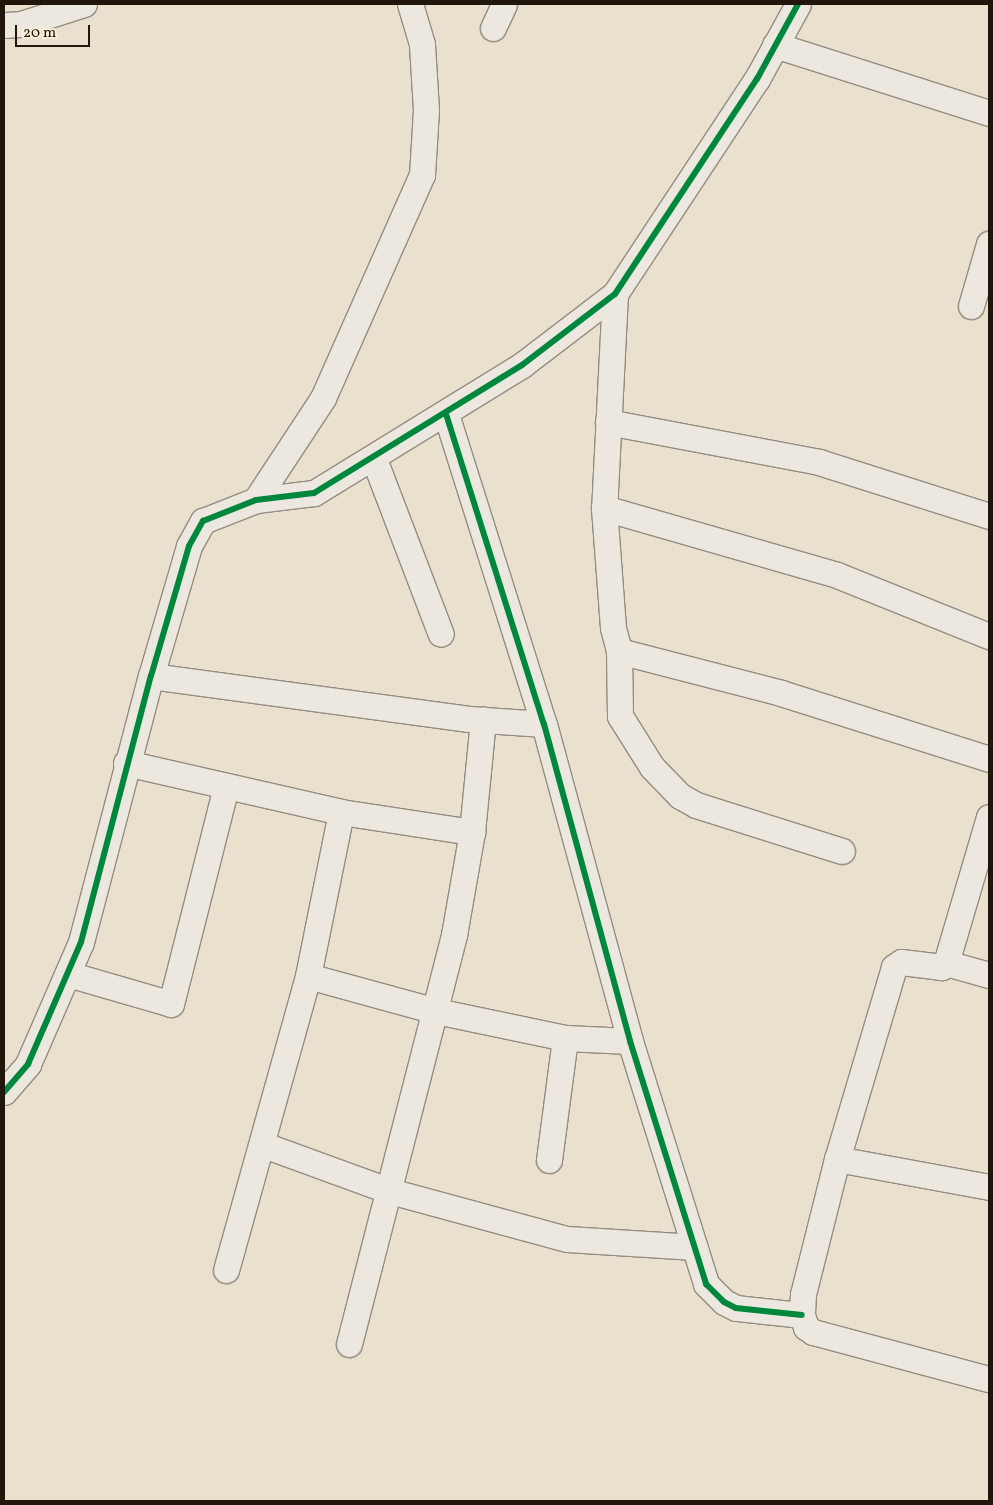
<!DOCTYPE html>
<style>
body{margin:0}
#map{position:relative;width:993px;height:1505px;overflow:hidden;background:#eae0ce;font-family:Vollkorn,serif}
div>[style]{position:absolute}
.roads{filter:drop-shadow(1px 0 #948c81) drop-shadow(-1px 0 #948c81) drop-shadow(0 1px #948c81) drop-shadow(0 -1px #948c81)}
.street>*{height:25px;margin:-12.5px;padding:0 12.5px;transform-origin:12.5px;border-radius:12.5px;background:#ede8df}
.cycleway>*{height:6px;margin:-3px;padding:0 3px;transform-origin:3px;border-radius:3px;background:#00873e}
span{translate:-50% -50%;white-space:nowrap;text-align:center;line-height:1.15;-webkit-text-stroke:4.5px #f8edd8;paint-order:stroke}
.frame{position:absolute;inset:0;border:5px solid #21160b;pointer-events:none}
.scale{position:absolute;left:15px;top:25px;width:75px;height:22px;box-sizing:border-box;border:2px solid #21160b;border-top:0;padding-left:6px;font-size:15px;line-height:18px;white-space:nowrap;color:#21160b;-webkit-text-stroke:4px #f8edd8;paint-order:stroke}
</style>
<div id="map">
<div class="roads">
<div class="street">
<i style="left:4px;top:25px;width:17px;rotate:-3deg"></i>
<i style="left:21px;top:24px;width:66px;rotate:-17.6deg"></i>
<i style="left:493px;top:28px;width:26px;rotate:-65deg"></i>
<i style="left:775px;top:45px;width:225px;rotate:17.6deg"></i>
<i style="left:615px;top:294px;width:214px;rotate:92.9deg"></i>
<i style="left:604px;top:508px;width:120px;rotate:85.7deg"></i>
<i style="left:613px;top:628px;width:24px;rotate:75deg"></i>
<i style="left:619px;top:651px;width:167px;rotate:14.5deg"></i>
<i style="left:781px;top:693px;width:218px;rotate:17.6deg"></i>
<i style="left:971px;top:306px;width:65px;rotate:-73.8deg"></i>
<i style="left:446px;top:414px;width:325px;rotate:72.5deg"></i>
<i style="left:544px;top:724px;width:328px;rotate:74.8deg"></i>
<i style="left:630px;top:1041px;width:255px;rotate:72.6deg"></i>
<i style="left:706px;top:1284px;width:25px;rotate:45deg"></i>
<i style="left:724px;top:1302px;width:13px;rotate:27deg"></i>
<i style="left:736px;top:1308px;width:66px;rotate:6.1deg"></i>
<i style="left:608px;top:422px;width:215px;rotate:10.7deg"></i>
<i style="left:819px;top:462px;width:178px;rotate:17.6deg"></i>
<i style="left:374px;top:459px;width:187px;rotate:69.1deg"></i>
<i style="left:256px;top:500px;width:122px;rotate:-56.7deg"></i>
<i style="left:323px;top:398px;width:244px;rotate:-66.1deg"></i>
<i style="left:422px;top:175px;width:65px;rotate:-86.5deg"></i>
<i style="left:426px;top:110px;width:66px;rotate:-93.5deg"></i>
<i style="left:422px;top:44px;width:42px;rotate:-106.7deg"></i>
<i style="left:604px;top:508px;width:242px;rotate:16deg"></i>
<i style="left:837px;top:575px;width:164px;rotate:21.9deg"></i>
<i style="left:619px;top:651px;width:65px;rotate:89.1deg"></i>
<i style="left:620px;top:716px;width:60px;rotate:57.9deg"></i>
<i style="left:652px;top:767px;width:40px;rotate:46deg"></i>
<i style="left:680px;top:796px;width:18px;rotate:29deg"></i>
<i style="left:696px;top:805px;width:153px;rotate:17.5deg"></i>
<i style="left:151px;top:676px;width:321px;rotate:7.7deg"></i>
<i style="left:469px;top:719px;width:75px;rotate:3.8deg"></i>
<i style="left:126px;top:763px;width:221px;rotate:12.8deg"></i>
<i style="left:341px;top:812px;width:133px;rotate:8.7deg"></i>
<i style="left:989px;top:817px;width:152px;rotate:106.4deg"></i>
<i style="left:946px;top:963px;width:6px;rotate:135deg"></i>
<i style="left:942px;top:967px;width:41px;rotate:-173deg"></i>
<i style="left:901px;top:962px;width:9px;rotate:144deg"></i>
<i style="left:894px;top:967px;width:200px;rotate:106.5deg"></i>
<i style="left:837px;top:1159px;width:139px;rotate:104.1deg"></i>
<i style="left:803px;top:1294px;width:21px;rotate:93deg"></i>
<i style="left:802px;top:1315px;width:13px;rotate:72deg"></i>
<i style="left:806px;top:1327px;width:9px;rotate:36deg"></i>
<i style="left:813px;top:1332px;width:182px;rotate:15deg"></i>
<i style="left:946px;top:963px;width:45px;rotate:15.6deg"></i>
<i style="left:68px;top:974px;width:107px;rotate:16.2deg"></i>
<i style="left:171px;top:1004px;width:225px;rotate:-75.8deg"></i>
<i style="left:308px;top:976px;width:133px;rotate:15.3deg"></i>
<i style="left:436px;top:1011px;width:132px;rotate:11.8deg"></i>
<i style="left:565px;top:1038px;width:65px;rotate:2.6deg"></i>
<i style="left:4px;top:1092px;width:37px;rotate:-49deg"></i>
<i style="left:28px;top:1064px;width:133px;rotate:-66.5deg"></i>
<i style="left:81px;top:942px;width:275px;rotate:-75.3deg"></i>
<i style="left:151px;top:676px;width:135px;rotate:-73.7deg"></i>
<i style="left:189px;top:546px;width:29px;rotate:-61deg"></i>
<i style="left:203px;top:521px;width:57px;rotate:-21.6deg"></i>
<i style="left:256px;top:500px;width:58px;rotate:-6.9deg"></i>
<i style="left:314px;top:493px;width:244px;rotate:-31.6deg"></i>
<i style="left:522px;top:365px;width:117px;rotate:-37.4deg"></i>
<i style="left:615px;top:294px;width:258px;rotate:-56.6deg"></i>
<i style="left:757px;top:79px;width:85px;rotate:-61.3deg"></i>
<i style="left:264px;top:1145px;width:134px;rotate:20.1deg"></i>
<i style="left:390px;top:1191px;width:183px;rotate:15.2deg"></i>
<i style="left:567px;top:1239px;width:128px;rotate:3.6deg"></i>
<i style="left:837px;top:1159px;width:155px;rotate:10.4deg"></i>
<i style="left:549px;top:1160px;width:123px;rotate:-82.5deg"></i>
<i style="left:226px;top:1270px;width:305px;rotate:-74.4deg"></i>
<i style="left:308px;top:976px;width:167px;rotate:-78.6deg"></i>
<i style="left:349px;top:1344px;width:422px;rotate:-75.6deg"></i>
<i style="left:454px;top:935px;width:105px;rotate:-80.1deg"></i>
<i style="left:472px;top:832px;width:113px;rotate:-84.4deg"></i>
</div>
</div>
<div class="cycleway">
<i style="left:446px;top:414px;width:325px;rotate:72.5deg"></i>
<i style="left:544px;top:724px;width:328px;rotate:74.8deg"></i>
<i style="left:630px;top:1041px;width:255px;rotate:72.6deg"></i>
<i style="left:706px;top:1284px;width:25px;rotate:45deg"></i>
<i style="left:724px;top:1302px;width:13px;rotate:27deg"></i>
<i style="left:736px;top:1308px;width:66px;rotate:6.1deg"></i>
<i style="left:4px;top:1092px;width:37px;rotate:-49deg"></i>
<i style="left:28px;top:1064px;width:133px;rotate:-66.5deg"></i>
<i style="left:81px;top:942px;width:275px;rotate:-75.3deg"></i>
<i style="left:151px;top:676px;width:135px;rotate:-73.7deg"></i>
<i style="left:189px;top:546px;width:29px;rotate:-61deg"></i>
<i style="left:203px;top:521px;width:57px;rotate:-21.6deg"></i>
<i style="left:256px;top:500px;width:58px;rotate:-6.9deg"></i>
<i style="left:314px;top:493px;width:244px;rotate:-31.6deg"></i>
<i style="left:522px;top:365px;width:117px;rotate:-37.4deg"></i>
<i style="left:615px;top:294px;width:258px;rotate:-56.6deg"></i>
<i style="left:757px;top:79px;width:85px;rotate:-61.3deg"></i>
</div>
<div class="frame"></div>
<div class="scale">20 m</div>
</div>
